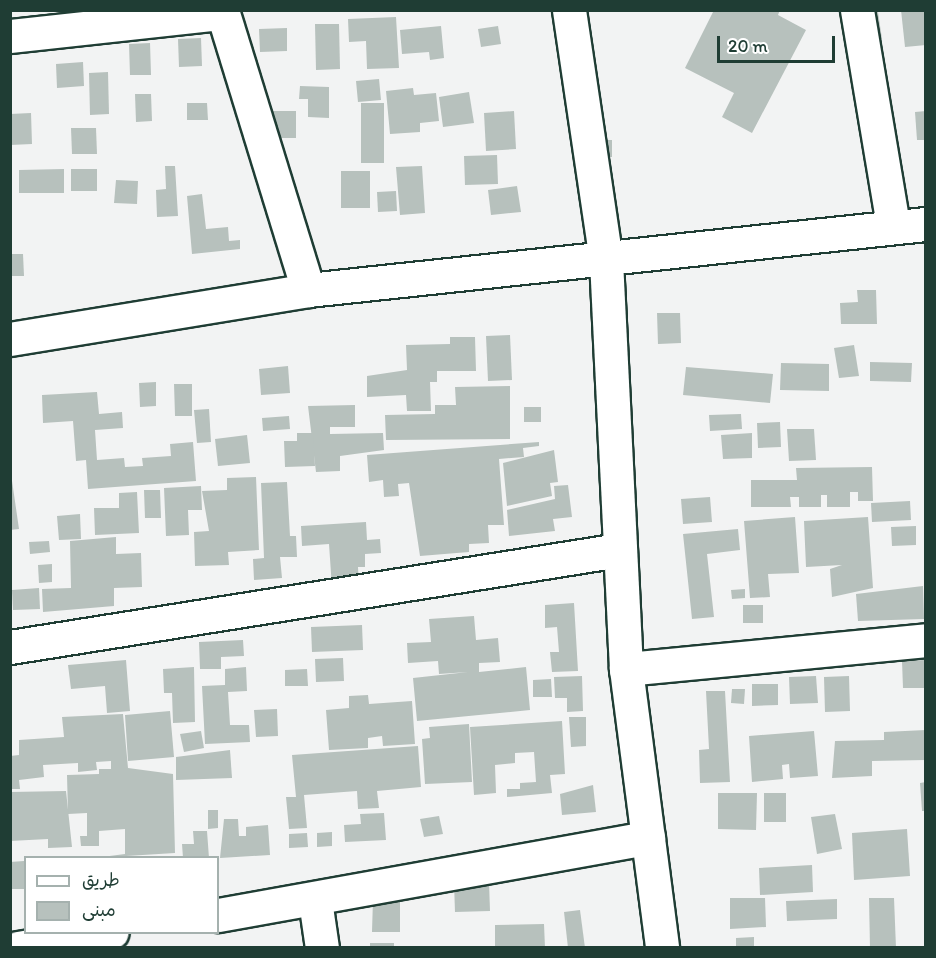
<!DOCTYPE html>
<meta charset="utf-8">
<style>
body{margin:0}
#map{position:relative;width:936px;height:958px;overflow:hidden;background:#f2f3f3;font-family:Itim,"Playpen Sans Arabic",sans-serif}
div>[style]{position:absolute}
.building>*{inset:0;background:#b7c1bd}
.roads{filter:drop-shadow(2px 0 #1f3d34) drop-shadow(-2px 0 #1f3d34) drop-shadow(0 2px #1f3d34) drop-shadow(0 -2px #1f3d34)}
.minor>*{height:33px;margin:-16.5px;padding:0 16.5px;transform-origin:16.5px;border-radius:16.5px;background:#fff}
span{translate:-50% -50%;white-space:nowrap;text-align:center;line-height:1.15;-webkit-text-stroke:4.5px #fff;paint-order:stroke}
.frame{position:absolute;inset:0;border:12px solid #1f3d34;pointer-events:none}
.legend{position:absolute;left:24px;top:856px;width:195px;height:78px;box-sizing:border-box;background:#fff;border:2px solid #a5b1ae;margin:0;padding:8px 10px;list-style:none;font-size:18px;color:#1f3d34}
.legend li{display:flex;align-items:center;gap:12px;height:30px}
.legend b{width:30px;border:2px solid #a5b1ae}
.scale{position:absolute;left:717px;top:36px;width:118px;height:27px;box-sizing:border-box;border:3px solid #1f3d34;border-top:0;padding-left:8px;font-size:18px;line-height:21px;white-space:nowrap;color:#1f3d34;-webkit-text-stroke:4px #fff;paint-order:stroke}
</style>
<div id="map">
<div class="building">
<i style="clip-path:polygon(714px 10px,780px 10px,778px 15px,806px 30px,752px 133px,722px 117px,734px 93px,685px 68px)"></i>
<i style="clip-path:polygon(901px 10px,926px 10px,926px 45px,905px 47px)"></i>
<i style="clip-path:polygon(878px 12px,882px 39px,859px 42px,855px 15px)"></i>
<i style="clip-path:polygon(396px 17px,399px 68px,367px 69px,366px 41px,349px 42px,348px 19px)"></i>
<i style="clip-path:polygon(315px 24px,339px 24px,340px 69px,316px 70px)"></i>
<i style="clip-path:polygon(441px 26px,444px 58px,430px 60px,429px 52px,402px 54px,400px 30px)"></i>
<i style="clip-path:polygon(498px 26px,501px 44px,481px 47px,478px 29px)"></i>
<i style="clip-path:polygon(287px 28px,287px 51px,260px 52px,259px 29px)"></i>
<i style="clip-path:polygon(201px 38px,202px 66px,179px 67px,178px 39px)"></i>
<i style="clip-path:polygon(150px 43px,151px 75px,130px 75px,129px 44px)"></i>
<i style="clip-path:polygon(83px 62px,84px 86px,57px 88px,56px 64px)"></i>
<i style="clip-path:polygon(108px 72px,109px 114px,90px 115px,89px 73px)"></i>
<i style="clip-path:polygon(379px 79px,381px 100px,358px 102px,356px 81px)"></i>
<i style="clip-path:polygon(300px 86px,329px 87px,329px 118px,308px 117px,308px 99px,299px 99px)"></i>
<i style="clip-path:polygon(413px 88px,414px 95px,436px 93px,439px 121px,420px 123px,420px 132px,390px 134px,386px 91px)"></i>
<i style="clip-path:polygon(469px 92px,474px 123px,443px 127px,439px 97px)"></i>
<i style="clip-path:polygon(135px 94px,151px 94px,152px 121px,136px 122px)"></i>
<i style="clip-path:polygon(187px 103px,207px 103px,208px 120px,187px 120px)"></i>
<i style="clip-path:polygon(361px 103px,384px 103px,384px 163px,361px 163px)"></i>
<i style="clip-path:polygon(270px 111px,296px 111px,296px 138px,271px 138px)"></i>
<i style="clip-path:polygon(514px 111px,516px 149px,486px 151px,484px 113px)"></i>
<i style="clip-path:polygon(926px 111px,926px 140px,917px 140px,915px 112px)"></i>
<i style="clip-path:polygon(31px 113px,32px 144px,10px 145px,10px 114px)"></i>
<i style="clip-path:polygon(71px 128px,96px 128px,97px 154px,72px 154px)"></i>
<i style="clip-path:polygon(598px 140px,612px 140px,612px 157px,598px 157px)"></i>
<i style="clip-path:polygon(497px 155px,498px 184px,465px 185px,464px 156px)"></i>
<i style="clip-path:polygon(165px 166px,175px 166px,178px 216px,157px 217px,156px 190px,166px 189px)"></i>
<i style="clip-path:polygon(422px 166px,425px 213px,400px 215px,396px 167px)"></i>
<i style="clip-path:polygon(64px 169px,64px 193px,19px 193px,19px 170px)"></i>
<i style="clip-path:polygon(71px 169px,97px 169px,97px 191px,71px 191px)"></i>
<i style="clip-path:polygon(341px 171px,370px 171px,370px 208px,341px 208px)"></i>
<i style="clip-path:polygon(116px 180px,138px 181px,137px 204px,114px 203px)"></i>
<i style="clip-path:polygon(517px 186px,521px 212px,491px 215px,488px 190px)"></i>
<i style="clip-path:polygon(396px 191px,397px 211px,378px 212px,377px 192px)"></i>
<i style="clip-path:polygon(202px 194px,206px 229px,228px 227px,229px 241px,240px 240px,240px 249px,192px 254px,187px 196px)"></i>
<i style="clip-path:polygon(10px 254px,23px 254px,24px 276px,10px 276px)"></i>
<i style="clip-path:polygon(857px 290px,876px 290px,877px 324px,841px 324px,840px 303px,858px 302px)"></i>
<i style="clip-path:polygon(657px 313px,680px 313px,681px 343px,658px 344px)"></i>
<i style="clip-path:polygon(510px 335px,512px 380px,488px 381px,486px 336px)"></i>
<i style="clip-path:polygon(450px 337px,475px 337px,476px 371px,437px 371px,437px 382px,430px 382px,431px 411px,407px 411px,406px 395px,367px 397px,367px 376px,407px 370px,406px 345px,450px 344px)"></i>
<i style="clip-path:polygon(854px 345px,859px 376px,839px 378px,834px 348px)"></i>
<i style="clip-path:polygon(870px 362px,912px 363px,911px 382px,870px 381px)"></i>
<i style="clip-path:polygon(781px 363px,829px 364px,829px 391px,780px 390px)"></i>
<i style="clip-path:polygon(288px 366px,290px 393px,261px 395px,259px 369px)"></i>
<i style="clip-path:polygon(686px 367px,773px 374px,770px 403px,683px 395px)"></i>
<i style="clip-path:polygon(156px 382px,156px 406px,140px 407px,139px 383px)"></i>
<i style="clip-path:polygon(174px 384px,192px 384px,192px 416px,175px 416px)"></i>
<i style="clip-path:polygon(510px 386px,510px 439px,386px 440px,385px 415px,435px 414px,435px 405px,456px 405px,455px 387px)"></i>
<i style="clip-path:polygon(97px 392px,99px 414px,122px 412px,123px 428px,95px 430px,97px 460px,124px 458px,125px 467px,143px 466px,142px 458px,171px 456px,170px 444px,193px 442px,196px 481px,88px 489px,86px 460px,76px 461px,73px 421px,43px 423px,42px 395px)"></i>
<i style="clip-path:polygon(355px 405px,355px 427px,330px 427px,330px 434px,383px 433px,384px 450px,340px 456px,340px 471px,316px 472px,308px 406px)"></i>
<i style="clip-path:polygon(524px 407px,541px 407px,541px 422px,524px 422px)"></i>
<i style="clip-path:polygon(209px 409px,211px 442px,197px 443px,194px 410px)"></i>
<i style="clip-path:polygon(741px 414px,742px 429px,710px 431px,709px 415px)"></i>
<i style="clip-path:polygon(289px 416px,290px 429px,263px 431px,262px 418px)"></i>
<i style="clip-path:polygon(780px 422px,781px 447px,758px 448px,757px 423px)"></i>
<i style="clip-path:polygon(787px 429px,814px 429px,816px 460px,789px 461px)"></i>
<i style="clip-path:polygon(297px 433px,313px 433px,315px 466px,285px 467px,284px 441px,297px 441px)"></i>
<i style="clip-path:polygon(752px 433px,752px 458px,723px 459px,721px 435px)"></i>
<i style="clip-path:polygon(247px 435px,250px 463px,218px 466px,215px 439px)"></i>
<i style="clip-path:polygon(539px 442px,539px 446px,523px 448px,524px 457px,499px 459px,504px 525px,488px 525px,489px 543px,469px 544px,469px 552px,420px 556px,409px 483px,398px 484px,399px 496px,384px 497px,383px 480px,369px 482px,367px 455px)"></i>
<i style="clip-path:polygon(554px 450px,558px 482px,550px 483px,552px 496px,507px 506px,503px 463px)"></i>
<i style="clip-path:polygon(10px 467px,19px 529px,10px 530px)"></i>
<i style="clip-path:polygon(872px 467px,873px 501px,858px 501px,858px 492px,850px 492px,850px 507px,827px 507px,827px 495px,821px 495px,821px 507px,799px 507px,799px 497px,790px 497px,791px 507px,751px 507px,751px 480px,797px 480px,796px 468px)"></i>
<i style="clip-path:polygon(256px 477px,259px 550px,228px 552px,229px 565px,195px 566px,194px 532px,209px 531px,202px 491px,227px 490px,227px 478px)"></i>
<i style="clip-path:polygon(287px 482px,290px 536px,296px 536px,297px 557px,280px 557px,282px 578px,254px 580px,253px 559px,264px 558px,261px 483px)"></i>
<i style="clip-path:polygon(568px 485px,572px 517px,553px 519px,555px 531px,509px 536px,507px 510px,555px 499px,554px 486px)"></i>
<i style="clip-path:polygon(201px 486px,202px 510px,188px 510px,189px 535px,166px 536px,164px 488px)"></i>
<i style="clip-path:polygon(144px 490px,160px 490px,161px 518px,145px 518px)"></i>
<i style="clip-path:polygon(137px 492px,139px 533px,95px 535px,94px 508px,119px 508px,119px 493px)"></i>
<i style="clip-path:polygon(710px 497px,712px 522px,683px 524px,681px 499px)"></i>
<i style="clip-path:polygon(910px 501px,911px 520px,872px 522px,871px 503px)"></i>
<i style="clip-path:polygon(80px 514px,81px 539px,59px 540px,57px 516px)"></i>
<i style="clip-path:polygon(795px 517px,799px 573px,768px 574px,770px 597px,750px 598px,744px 521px)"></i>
<i style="clip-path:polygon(868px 517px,873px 588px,832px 597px,830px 569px,842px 565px,806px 567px,804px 521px)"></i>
<i style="clip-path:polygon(366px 522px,367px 540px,380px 539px,381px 553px,365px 554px,365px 567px,358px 567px,359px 586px,332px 588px,329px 544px,302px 546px,301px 526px)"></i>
<i style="clip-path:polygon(916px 526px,916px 545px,892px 546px,891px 527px)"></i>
<i style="clip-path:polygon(738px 529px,740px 550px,707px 554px,714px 617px,692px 619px,683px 534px)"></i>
<i style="clip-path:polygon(116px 537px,116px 554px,141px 553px,142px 587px,114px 588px,114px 606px,43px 612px,42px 589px,71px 588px,70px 541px)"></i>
<i style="clip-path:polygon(49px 541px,50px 552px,30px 554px,29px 542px)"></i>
<i style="clip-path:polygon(52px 564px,52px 582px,39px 583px,38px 565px)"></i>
<i style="clip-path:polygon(923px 586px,924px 619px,858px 621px,856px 594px)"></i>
<i style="clip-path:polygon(39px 588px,40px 609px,13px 610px,12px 590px)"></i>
<i style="clip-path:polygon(745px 589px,745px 598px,732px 599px,731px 590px)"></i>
<i style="clip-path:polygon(574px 603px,578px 671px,552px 672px,550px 652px,559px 652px,557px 627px,545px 628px,545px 605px)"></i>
<i style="clip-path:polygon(743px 605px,763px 605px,763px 623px,743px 623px)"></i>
<i style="clip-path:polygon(474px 616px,476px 640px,498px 638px,500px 662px,479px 663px,479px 672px,526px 667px,530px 710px,417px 721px,413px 678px,468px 672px,439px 674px,438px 661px,408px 663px,407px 643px,431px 642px,429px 619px)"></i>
<i style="clip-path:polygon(362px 625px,363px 650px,312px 652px,311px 627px)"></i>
<i style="clip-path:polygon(243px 640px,244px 656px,221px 657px,221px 669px,200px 669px,199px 642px)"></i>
<i style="clip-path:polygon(343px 658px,344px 681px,316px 682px,315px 659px)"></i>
<i style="clip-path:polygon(126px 660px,130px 711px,107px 713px,105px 686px,71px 689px,68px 665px)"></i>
<i style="clip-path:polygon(926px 660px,926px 688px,903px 688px,902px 661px)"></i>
<i style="clip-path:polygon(194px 667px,195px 722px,173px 723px,172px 693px,164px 693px,163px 669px)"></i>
<i style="clip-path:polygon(246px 667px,247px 691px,228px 692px,230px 725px,249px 725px,250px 742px,205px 744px,202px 686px,225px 685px,225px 669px)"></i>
<i style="clip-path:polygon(307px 669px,308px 686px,285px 686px,285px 670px)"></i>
<i style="clip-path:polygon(582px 676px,583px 711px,567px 712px,567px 698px,555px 698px,554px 677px)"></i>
<i style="clip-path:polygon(816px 676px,818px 703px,790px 704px,789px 677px)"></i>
<i style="clip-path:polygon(849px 676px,850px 711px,825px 712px,824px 677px)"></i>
<i style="clip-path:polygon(551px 679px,552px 697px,533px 697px,533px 680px)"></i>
<i style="clip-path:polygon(752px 684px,778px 684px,778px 705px,752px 706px)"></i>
<i style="clip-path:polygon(732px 689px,745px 689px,744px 704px,731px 703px)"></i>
<i style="clip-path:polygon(706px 691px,725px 691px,730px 782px,700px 783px,699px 750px,709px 749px)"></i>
<i style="clip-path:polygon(368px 695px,369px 704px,412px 701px,415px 744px,383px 746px,382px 736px,368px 738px,368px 748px,329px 750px,326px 710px,349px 708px,349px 696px)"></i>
<i style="clip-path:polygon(277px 709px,278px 736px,256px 737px,254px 710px)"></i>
<i style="clip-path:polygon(170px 711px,174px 757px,128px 761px,125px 715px)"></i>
<i style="clip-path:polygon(123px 714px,128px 768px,173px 774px,175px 853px,94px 858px,125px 854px,125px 829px,99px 831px,99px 846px,81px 846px,80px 836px,87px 836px,87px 813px,68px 814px,67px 775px,99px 774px,99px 769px,111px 769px,111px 761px,96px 762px,97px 770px,78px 772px,78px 763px,43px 765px,44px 777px,19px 780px,20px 789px,10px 789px,10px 756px,19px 755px,19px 740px,64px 737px,62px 717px)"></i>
<i style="clip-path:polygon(569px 717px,586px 717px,586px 746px,571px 747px)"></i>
<i style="clip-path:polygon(562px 721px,565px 774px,550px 775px,552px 793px,507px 797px,507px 789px,520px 789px,520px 783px,536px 782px,534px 752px,515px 753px,515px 763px,495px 765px,496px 793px,474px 795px,470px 727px)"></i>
<i style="clip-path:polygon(469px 724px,472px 782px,425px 784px,422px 739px,430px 738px,429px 727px)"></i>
<i style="clip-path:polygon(926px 730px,926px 760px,872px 761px,872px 776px,832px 778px,835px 741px,884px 740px,884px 732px)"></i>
<i style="clip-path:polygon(201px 731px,204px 748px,184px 752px,180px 734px)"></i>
<i style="clip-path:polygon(814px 731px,818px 776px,790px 778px,789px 764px,782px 765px,783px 779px,752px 782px,749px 736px)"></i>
<i style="clip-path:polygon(418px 746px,421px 787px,377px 791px,379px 808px,358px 809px,357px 791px,304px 795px,307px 828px,289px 829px,286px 797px,296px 797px,292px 755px)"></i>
<i style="clip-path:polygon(230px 750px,232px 778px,176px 780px,176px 757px)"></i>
<i style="clip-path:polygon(926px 782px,926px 811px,922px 811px,920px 783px)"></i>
<i style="clip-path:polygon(593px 785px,596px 812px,562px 815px,560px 794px)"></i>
<i style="clip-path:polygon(66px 791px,72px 847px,48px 848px,48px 839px,10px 841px,10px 792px)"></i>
<i style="clip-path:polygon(718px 793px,757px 793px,756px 830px,718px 829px)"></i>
<i style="clip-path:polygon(764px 793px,786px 793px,786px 822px,764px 822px)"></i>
<i style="clip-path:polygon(208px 810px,218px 810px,218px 828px,208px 829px)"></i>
<i style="clip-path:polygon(384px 813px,386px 840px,345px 842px,344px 825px,361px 824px,360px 814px)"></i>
<i style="clip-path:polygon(835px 814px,842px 849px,817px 854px,811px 817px)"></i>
<i style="clip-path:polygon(439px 816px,443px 834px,424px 837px,420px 819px)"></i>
<i style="clip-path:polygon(224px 819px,238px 819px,239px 836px,246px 836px,246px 827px,268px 825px,270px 855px,220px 858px)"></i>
<i style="clip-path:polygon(907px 829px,910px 876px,854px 880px,852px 833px)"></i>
<i style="clip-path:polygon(193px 831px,207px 831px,209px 858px,183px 858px,182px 844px,194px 844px)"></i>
<i style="clip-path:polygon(332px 832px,332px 846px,317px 847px,317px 833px)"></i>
<i style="clip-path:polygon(307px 833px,308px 847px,289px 848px,289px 834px)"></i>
<i style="clip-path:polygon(24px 861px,26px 889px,11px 889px,10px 862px)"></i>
<i style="clip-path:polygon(812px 865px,813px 892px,760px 895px,759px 868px)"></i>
<i style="clip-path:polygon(489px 882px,490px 911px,455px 912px,454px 883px)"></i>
<i style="clip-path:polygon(730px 898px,765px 898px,766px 927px,730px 929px)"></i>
<i style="clip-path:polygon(869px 898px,894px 898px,896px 948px,870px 948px)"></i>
<i style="clip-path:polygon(373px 899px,400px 899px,400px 932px,372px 932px)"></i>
<i style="clip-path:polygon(837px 899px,837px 919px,787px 921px,786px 901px)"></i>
<i style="clip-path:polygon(580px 910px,585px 948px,568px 948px,564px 912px)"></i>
<i style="clip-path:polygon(544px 924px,545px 948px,495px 948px,495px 925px)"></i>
<i style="clip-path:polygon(754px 937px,754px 948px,736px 948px,736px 938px)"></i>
<i style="clip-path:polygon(370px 943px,394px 943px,394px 948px,370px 948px)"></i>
</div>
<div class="roads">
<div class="minor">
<i style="left:222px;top:10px;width:293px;rotate:72.9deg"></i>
<i style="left:569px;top:10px;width:253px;rotate:81.6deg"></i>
<i style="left:606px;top:260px;width:409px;rotate:87.2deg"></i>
<i style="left:626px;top:669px;width:281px;rotate:82.6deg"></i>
<i style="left:857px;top:10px;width:217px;rotate:80.5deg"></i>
<i style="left:10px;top:36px;width:213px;rotate:-6.2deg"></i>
<i style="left:10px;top:339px;width:302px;rotate:-9.3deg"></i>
<i style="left:308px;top:290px;width:622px;rotate:-6.1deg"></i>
<i style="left:10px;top:647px;width:617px;rotate:-9.05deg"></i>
<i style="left:626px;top:669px;width:301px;rotate:-5.5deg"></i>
<i style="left:315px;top:900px;width:49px;rotate:81.7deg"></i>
<i style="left:218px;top:915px;width:437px;rotate:-10.2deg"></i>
<i style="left:18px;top:948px;width:95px;rotate:-9.7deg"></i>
</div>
</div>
<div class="frame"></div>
<ul class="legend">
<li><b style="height:8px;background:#fff"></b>طريق</li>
<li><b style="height:16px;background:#b7c1bd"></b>مبنى</li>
</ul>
<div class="scale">20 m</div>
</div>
